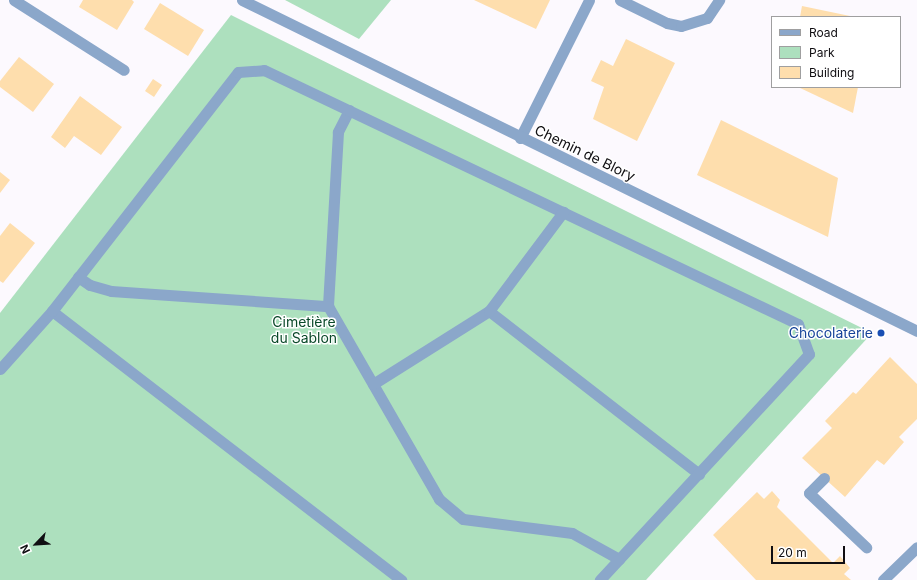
<!DOCTYPE html>
<meta charset="utf-8">
<style>
body{margin:0}
#map{position:relative;width:917px;height:580px;overflow:hidden;background:#fcf9fe;font-family:Inter,sans-serif}
div>[style]{position:absolute}
.green>*{inset:0;background:#ade0be}
.building>*{inset:0;background:#fedead}
.service>*{height:11px;margin:-5.5px;padding:0 5.5px;transform-origin:5.5px;border-radius:5.5px;background:#8ba7ca}
.minor>*{height:11px;margin:-5.5px;padding:0 5.5px;transform-origin:5.5px;border-radius:5.5px;background:#8ba7ca}
.tertiary>*{height:11px;margin:-5.5px;padding:0 5.5px;transform-origin:5.5px;border-radius:5.5px;background:#8ba7ca}
.dots>*{width:11px;height:11px;translate:-50% -50%;box-sizing:border-box;border:2px solid #fff;border-radius:50%}
span{translate:-50% -50%;white-space:nowrap;text-align:center;line-height:1.15;-webkit-text-stroke:3px #fff;paint-order:stroke}
.street-label{font-size:14px;color:#100e12}
.park-label{font-size:14px;color:#0a4929}
.transit-label{font-size:14px;color:#164399}
.right{translate:-100% -50%;text-align:right}
.legend{position:absolute;left:771px;top:16px;width:130px;height:72px;box-sizing:border-box;background:#fff;border:1px solid #9f9fa0;margin:0;padding:5px 7px;list-style:none;font-size:12px;color:#100e12}
.legend li{display:flex;align-items:center;gap:8px;height:20px}
.legend b{width:20px;border:1px solid #9f9fa0}
.north{position:absolute;left:16px;top:524px;width:40px;height:40px;-webkit-text-stroke:3px #fff;paint-order:stroke;rotate:245deg;font-size:11px;font-weight:700;line-height:16px;text-align:center;color:#100e12}
.north::after{content:'';display:block;margin:auto;width:14px;height:18px;background:#100e12;clip-path:polygon(50% 0,100% 100%,50% 72%,0 100%)}
.scale{position:absolute;left:771px;top:546px;width:74px;height:18px;box-sizing:border-box;border:2px solid #100e12;border-top:0;padding-left:5px;font-size:12px;line-height:14px;white-space:nowrap;color:#100e12;-webkit-text-stroke:3px #fff;paint-order:stroke}
</style>
<div id="map">
<div class="green">
<i style="clip-path:polygon(285px 0,391px 0,359px 39px)"></i>
<i style="clip-path:polygon(231px 15px,872px 333px,646px 580px,0 580px,0 313px)"></i>
</div>
<div class="building">
<i style="clip-path:polygon(83px 0,132px 0,134px 2px,117px 30px,79px 7px)"></i>
<i style="clip-path:polygon(474px 0,550px 0,536px 29px)"></i>
<i style="clip-path:polygon(160px 3px,204px 30px,188px 56px,144px 29px)"></i>
<i style="clip-path:polygon(802px 6px,850px 16px,850px 17px,800px 17px)"></i>
<i style="clip-path:polygon(626px 39px,675px 63px,637px 141px,593px 119px,604px 87px,591px 81px,601px 60px,613px 66px)"></i>
<i style="clip-path:polygon(19px 57px,54px 84px,33px 112px,0 87px,0 81px)"></i>
<i style="clip-path:polygon(153px 79px,162px 85px,154px 97px,145px 91px)"></i>
<i style="clip-path:polygon(798px 87px,858px 87px,853px 113px)"></i>
<i style="clip-path:polygon(80px 96px,122px 127px,101px 155px,74px 136px,65px 148px,51px 137px)"></i>
<i style="clip-path:polygon(721px 120px,838px 178px,828px 237px,697px 175px)"></i>
<i style="clip-path:polygon(0 172px,10px 180px,0 193px)"></i>
<i style="clip-path:polygon(10px 223px,35px 243px,3px 283px,0 281px,0 236px)"></i>
<i style="clip-path:polygon(890px 357px,917px 384px,917px 419px,899px 437px,904px 442px,884px 465px,877px 460px,845px 497px,802px 458px,832px 428px,825px 421px,853px 392px,856px 394px)"></i>
<i style="clip-path:polygon(772px 491px,780px 500px,777px 507px,833px 563px,840px 556px,850px 568px,844px 574px,851px 580px,756px 580px,713px 535px,757px 492px,764px 499px)"></i>
</div>
<div class="service">
<i style="left:349px;top:110px;width:25px;rotate:117deg"></i>
<i style="left:338px;top:132px;width:174px;rotate:93.3deg"></i>
<i style="left:328px;top:306px;width:223px;rotate:60.1deg"></i>
<i style="left:439px;top:499px;width:31px;rotate:40deg"></i>
<i style="left:463px;top:519px;width:110px;rotate:7.3deg"></i>
<i style="left:572px;top:533px;width:54px;rotate:29deg"></i>
<i style="left:78px;top:277px;width:14px;rotate:34deg"></i>
<i style="left:90px;top:285px;width:22px;rotate:16deg"></i>
<i style="left:111px;top:291px;width:218px;rotate:4deg"></i>
<i style="left:52px;top:311px;width:441px;rotate:37.6deg"></i>
<i style="left:489px;top:311px;width:266px;rotate:37.8deg"></i>
<i style="left:0;top:369px;width:78px;rotate:-48.1deg"></i>
<i style="left:52px;top:311px;width:303px;rotate:-52.1deg"></i>
<i style="left:238px;top:72px;width:26px;rotate:-4deg"></i>
<i style="left:264px;top:70px;width:591px;rotate:25.44deg"></i>
<i style="left:798px;top:324px;width:32px;rotate:70deg"></i>
<i style="left:809px;top:354px;width:308px;rotate:132.8deg"></i>
<i style="left:373px;top:384px;width:137px;rotate:-32.2deg"></i>
<i style="left:489px;top:311px;width:124px;rotate:-53.2deg"></i>
<i style="left:824px;top:478px;width:21px;rotate:135deg"></i>
<i style="left:809px;top:493px;width:79px;rotate:43.5deg"></i>
<i style="left:883px;top:580px;width:47px;rotate:-44.1deg"></i>
</div>
<div class="minor">
<i style="left:14px;top:0;width:130px;rotate:32.5deg"></i>
<i style="left:620px;top:0;width:52px;rotate:26.1deg"></i>
<i style="left:667px;top:23px;width:14px;rotate:12deg"></i>
<i style="left:681px;top:26px;width:27px;rotate:-17deg"></i>
<i style="left:707px;top:18px;width:22px;rotate:-56deg"></i>
<i style="left:520px;top:138px;width:154px;rotate:-63.4deg"></i>
</div>
<div class="tertiary">
<i style="left:242px;top:0;width:752px;rotate:26.12deg"></i>
</div>
<div class="dots">
<i style="left:881px;top:333px;background:#1a4fb4"></i>
</div>
<div class="street-label">
<span style="left:585px;top:153px;rotate:26deg">Chemin de Blory</span>
</div>
<div class="park-label">
<span style="left:304px;top:330px">Cimetière<br>du Sablon</span>
</div>
<div class="transit-label">
<span class="right" style="left:873px;top:333px">Chocolaterie</span>
</div>
<ul class="legend">
<li><b style="height:5px;background:#8ba7ca"></b>Road</li>
<li><b style="height:11px;background:#ade0be"></b>Park</li>
<li><b style="height:11px;background:#fedead"></b>Building</li>
</ul>
<div class="north">N</div>
<div class="scale">20 m</div>
</div>
